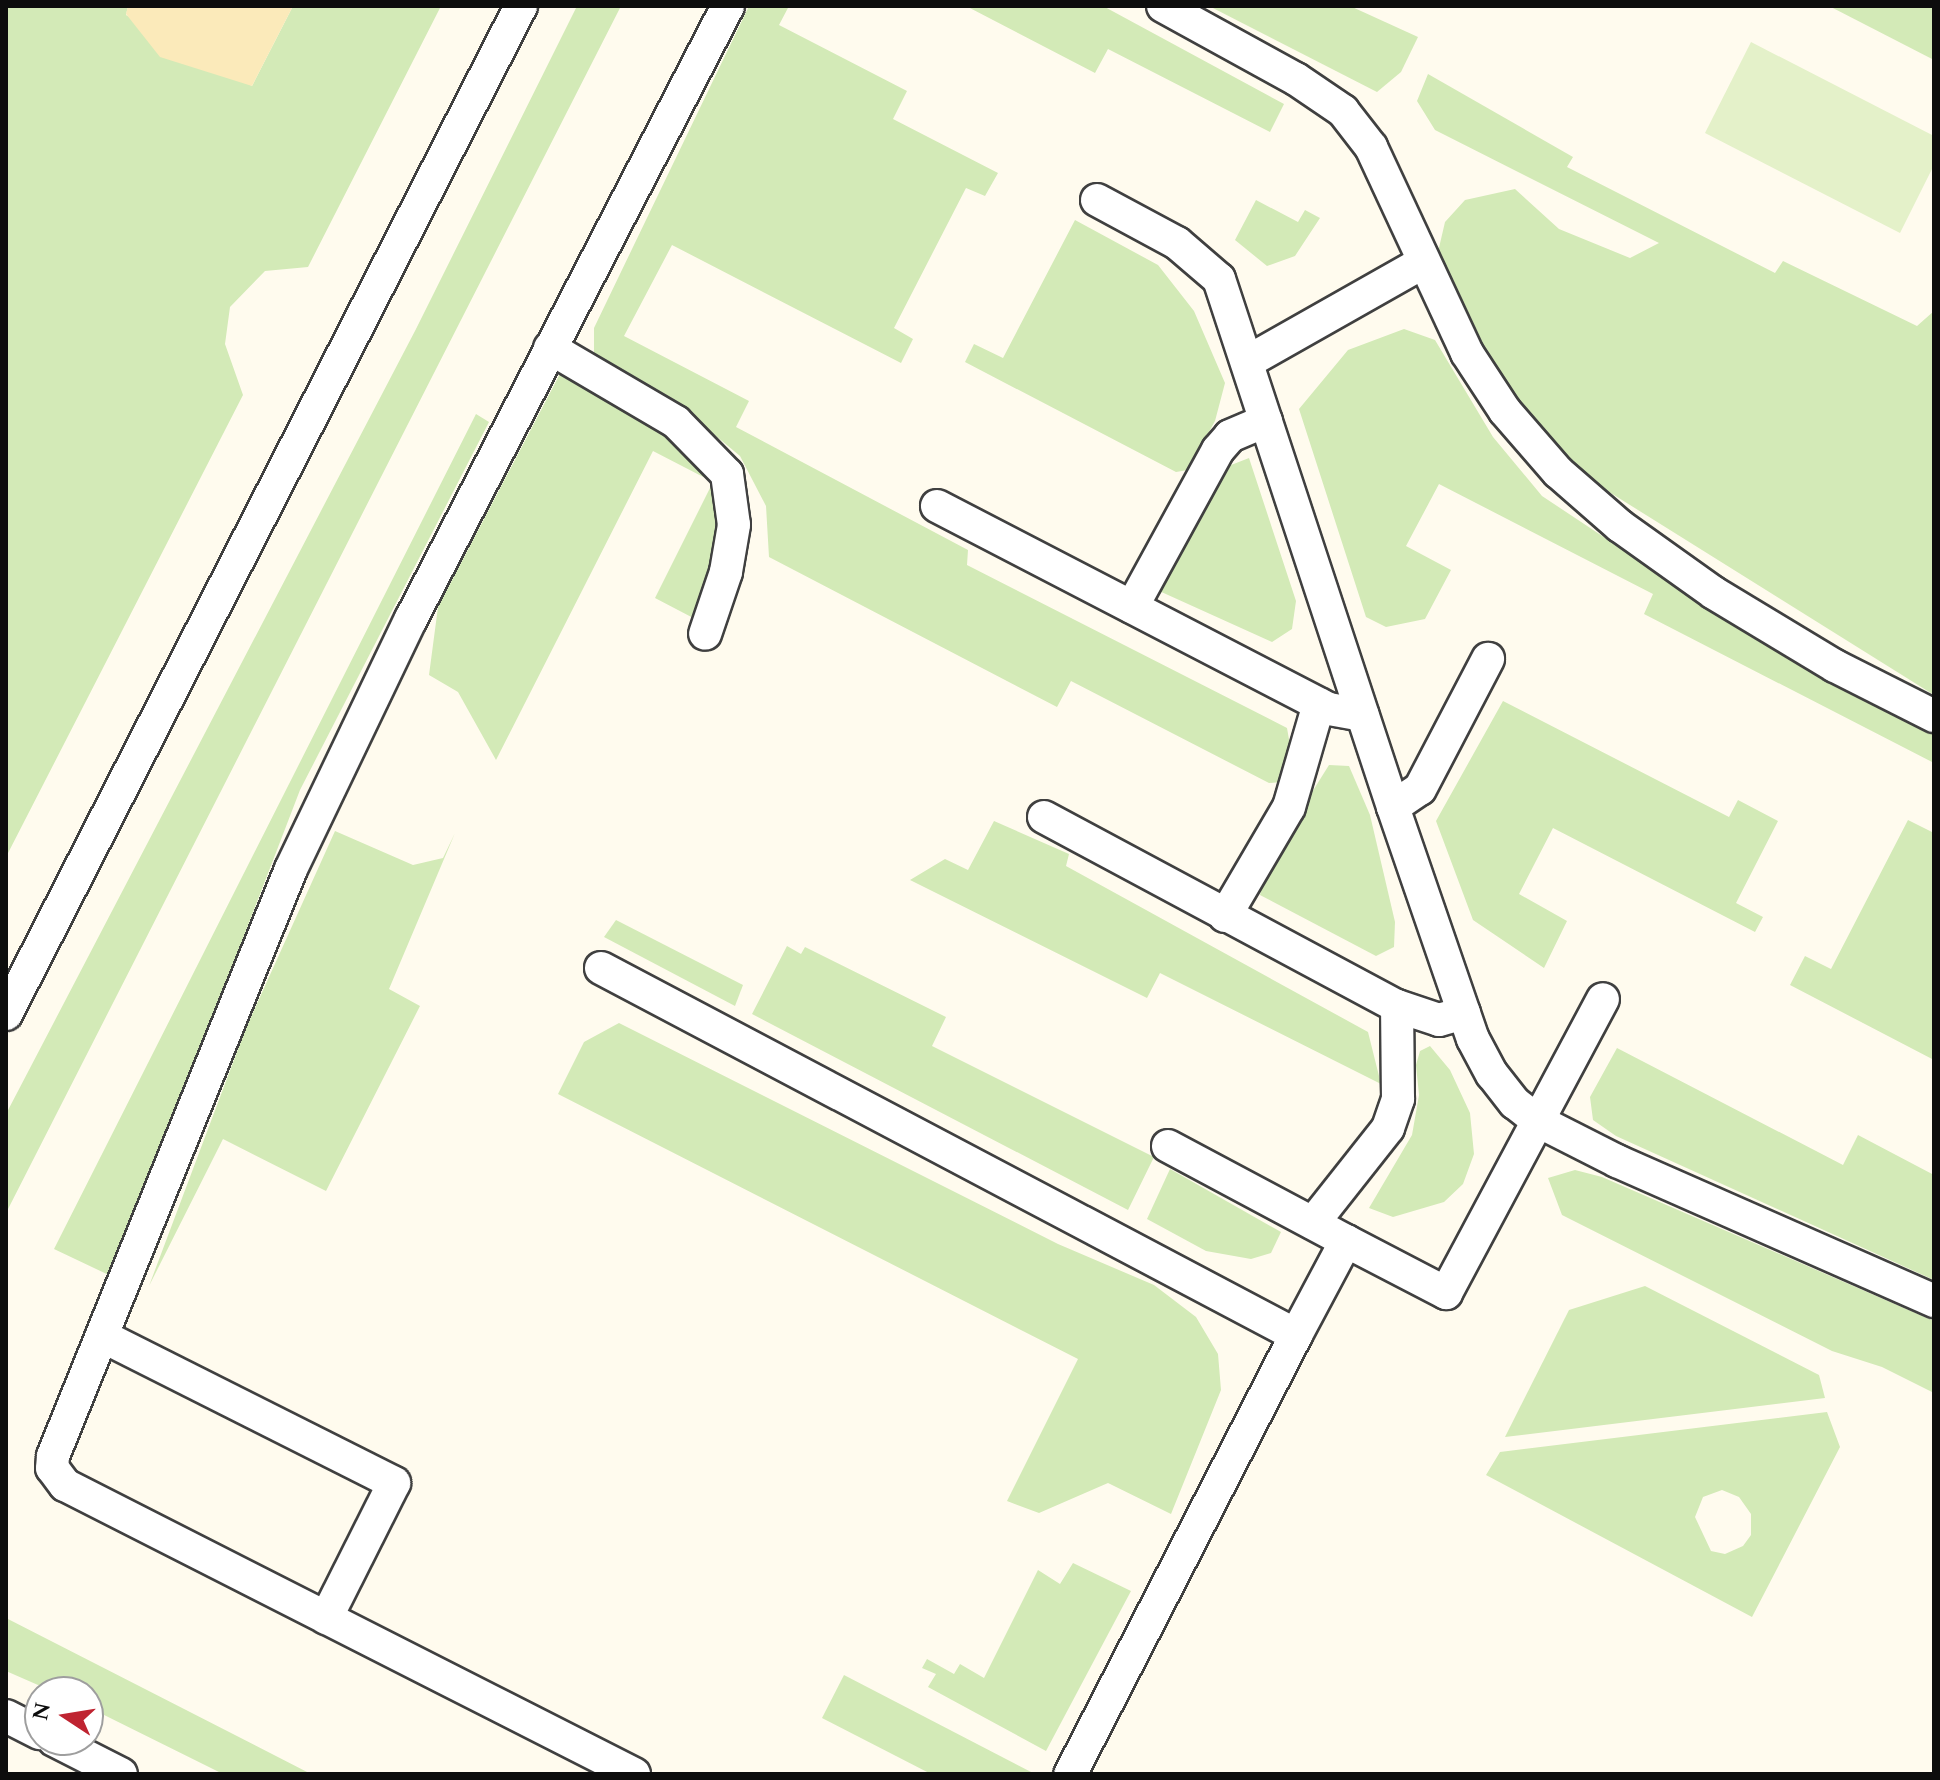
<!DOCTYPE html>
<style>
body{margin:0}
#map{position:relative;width:1940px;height:1780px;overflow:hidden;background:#fffbee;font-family:Spectral,serif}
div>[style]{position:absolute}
.green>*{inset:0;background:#d3eab7}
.sand>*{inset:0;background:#fbeaba}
.pitch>*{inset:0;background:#e4f1c9}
.roads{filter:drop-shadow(2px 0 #404040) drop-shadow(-2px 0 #404040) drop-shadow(0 2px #404040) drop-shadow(0 -2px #404040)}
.service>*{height:32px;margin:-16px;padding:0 16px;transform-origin:16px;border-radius:16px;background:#fff}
span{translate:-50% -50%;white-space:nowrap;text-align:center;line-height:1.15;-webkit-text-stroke:8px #fff;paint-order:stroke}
.frame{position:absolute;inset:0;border:8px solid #0d0d0d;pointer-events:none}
.north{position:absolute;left:24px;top:1676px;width:80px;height:80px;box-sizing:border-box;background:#fff;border:2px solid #9e9e9e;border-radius:50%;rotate:282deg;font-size:22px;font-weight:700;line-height:32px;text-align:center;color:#0d0d0d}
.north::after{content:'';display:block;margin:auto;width:28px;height:36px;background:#bf2431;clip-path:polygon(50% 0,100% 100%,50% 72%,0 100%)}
</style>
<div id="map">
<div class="green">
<i style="clip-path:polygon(6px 6px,128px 6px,126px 15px,252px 86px,293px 6px,441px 6px,308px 267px,265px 271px,230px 307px,225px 344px,243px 395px,6px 857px)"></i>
<i style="clip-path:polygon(577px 6px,621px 6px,6px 1213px,6px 1114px,416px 329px)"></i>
<i style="clip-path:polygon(749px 6px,789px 6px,779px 25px,907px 91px,893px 119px,998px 173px,985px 196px,966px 188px,894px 328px,913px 339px,901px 363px,672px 245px,624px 336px,749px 401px,736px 427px,968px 550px,967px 565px,1287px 728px,1291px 751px,1282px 782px,1269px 783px,1071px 681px,1057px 707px,769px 557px,766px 506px,740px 456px,668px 396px,594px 357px,594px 328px)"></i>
<i style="clip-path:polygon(966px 6px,1103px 6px,1284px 104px,1270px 132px,1108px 49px,1095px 73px)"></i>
<i style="clip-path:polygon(1209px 6px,1350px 6px,1418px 37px,1401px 72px,1377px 92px)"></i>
<i style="clip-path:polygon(1829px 6px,1934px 6px,1934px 60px)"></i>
<i style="clip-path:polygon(1428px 74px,1573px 157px,1567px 167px,1775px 273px,1783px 261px,1917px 326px,1934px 311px,1934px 695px,1590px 480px,1552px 443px,1507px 388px,1460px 311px,1438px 252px,1445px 222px,1465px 200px,1515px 189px,1559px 229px,1630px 258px,1659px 243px,1435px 130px,1417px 101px)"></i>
<i style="clip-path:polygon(1256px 200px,1298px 222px,1305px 210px,1320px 218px,1295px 256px,1267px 266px,1235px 240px)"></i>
<i style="clip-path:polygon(1075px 220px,1158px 265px,1194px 311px,1225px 383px,1215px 421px,1188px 470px,1176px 472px,965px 362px,974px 344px,1003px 358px)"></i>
<i style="clip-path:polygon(1404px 329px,1435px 340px,1493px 437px,1542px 496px,1682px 589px,1934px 729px,1934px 763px,1644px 614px,1653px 594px,1439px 484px,1406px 546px,1451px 570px,1425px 619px,1386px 627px,1366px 617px,1299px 409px,1348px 350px)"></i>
<i style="clip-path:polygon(563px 368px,673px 436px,715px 469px,719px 551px,699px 621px,655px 598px,713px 482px,653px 451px,496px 760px,458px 692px,429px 675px,438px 607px)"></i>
<i style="clip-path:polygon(476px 414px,489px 422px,300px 790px,113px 1277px,54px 1249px)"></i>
<i style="clip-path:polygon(1249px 458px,1296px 601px,1292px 629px,1272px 642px,1157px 590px,1182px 550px,1204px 498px,1226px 467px)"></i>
<i style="clip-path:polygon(1503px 701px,1729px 817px,1738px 800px,1778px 821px,1736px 903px,1763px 917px,1755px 932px,1553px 828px,1519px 894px,1567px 921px,1544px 968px,1473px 920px,1436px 821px)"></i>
<i style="clip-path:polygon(1329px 765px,1349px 766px,1370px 815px,1395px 922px,1394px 947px,1376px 956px,1260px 895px,1267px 864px)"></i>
<i style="clip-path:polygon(1908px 820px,1934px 833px,1934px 1060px,1790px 985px,1805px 956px,1831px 969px)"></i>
<i style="clip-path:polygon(994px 821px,1069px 854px,1066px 866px,1368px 1032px,1381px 1084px,1160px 973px,1147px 998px,910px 880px,945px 859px,968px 870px)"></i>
<i style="clip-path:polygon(335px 831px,413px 865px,443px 858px,455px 833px,389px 989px,420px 1006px,326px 1191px,223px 1139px,149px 1286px,246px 1028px)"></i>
<i style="clip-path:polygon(616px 920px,743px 985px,735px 1006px,604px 937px)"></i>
<i style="clip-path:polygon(787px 946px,801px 954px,805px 947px,946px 1017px,932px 1046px,1154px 1157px,1128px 1210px,752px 1014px)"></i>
<i style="clip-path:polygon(619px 1023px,1058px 1244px,1154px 1285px,1196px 1317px,1218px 1354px,1221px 1390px,1171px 1514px,1108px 1483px,1039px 1513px,1007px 1501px,1078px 1359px,558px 1094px,584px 1042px)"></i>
<i style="clip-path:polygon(1430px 1046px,1450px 1070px,1470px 1113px,1474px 1154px,1463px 1184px,1444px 1202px,1393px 1217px,1369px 1208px,1412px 1135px,1419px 1095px,1416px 1065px,1420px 1051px)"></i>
<i style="clip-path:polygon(1617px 1048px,1843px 1165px,1858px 1135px,1934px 1175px,1934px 1280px,1616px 1136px,1593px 1120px,1590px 1097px)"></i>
<i style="clip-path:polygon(1170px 1169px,1281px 1232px,1271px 1253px,1251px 1259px,1206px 1251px,1147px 1219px)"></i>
<i style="clip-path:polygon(1575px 1170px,1602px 1177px,1934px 1321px,1934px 1393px,1882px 1367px,1832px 1351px,1562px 1215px,1548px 1178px)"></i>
<i style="clip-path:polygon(1645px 1286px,1819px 1375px,1825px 1398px,1505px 1437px,1569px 1310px)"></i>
<i style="clip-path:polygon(evenodd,1827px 1412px,1840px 1447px,1752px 1617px,1486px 1475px,1500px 1452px,1827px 1412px,1722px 1490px,1739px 1497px,1751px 1514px,1751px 1535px,1743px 1546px,1725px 1554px,1711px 1551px,1695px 1517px,1703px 1497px,1722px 1490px)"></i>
<i style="clip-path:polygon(1073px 1563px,1131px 1591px,1046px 1751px,928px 1687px,936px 1674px,922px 1668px,927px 1659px,954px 1674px,960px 1664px,984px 1678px,1038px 1570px,1060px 1584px)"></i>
<i style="clip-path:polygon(6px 1618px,311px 1774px,223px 1774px,88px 1707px,88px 1692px,54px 1692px,6px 1671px)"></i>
<i style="clip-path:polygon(844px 1675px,1035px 1774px,931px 1774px,822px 1718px)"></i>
</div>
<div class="sand">
<i style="clip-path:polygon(128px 6px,293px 6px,252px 86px,160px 57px,126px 14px)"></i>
</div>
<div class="pitch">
<i style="clip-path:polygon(1751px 42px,1934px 136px,1934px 165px,1900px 233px,1705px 133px)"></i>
</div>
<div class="roads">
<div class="service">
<i style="left:1163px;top:6px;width:152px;rotate:28.8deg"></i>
<i style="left:1296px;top:79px;width:57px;rotate:34.2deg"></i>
<i style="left:1343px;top:111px;width:46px;rotate:52.1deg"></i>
<i style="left:1371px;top:147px;width:227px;rotate:65deg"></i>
<i style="left:1467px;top:353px;width:69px;rotate:56.8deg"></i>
<i style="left:1505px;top:411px;width:81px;rotate:49deg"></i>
<i style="left:1558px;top:472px;width:82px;rotate:41.1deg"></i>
<i style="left:1620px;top:526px;width:115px;rotate:35.5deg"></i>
<i style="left:1714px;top:593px;width:141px;rotate:31.1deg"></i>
<i style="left:1835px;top:666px;width:111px;rotate:26.8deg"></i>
<i style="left:1097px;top:200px;width:91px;rotate:28.3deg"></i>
<i style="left:1177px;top:243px;width:55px;rotate:40.6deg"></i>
<i style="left:1219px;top:279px;width:556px;rotate:71.76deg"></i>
<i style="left:1393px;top:807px;width:245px;rotate:71deg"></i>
<i style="left:1473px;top:1039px;width:40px;rotate:62deg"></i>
<i style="left:1492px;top:1074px;width:37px;rotate:52deg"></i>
<i style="left:1515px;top:1103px;width:29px;rotate:38deg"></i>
<i style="left:1538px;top:1121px;width:89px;rotate:26.9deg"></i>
<i style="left:1617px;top:1161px;width:347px;rotate:23.8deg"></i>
<i style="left:550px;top:348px;width:146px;rotate:30.4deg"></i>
<i style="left:676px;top:422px;width:73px;rotate:45.6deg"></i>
<i style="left:727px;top:474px;width:51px;rotate:82.2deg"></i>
<i style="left:734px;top:525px;width:48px;rotate:99.7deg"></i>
<i style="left:726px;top:572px;width:65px;rotate:108.7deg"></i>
<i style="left:1247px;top:362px;width:201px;rotate:-29.5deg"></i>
<i style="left:937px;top:506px;width:441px;rotate:27.4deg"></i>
<i style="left:1329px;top:709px;width:34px;rotate:10deg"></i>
<i style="left:1132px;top:607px;width:179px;rotate:-61.3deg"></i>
<i style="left:1218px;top:450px;width:18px;rotate:-49deg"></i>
<i style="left:1230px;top:436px;width:39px;rotate:-23deg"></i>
<i style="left:1393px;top:807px;width:32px;rotate:-34deg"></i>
<i style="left:1420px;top:789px;width:147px;rotate:-62.4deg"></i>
<i style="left:1044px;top:817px;width:400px;rotate:28.2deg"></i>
<i style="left:1397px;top:1006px;width:44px;rotate:18.4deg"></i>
<i style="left:1439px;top:1020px;width:26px;rotate:-16deg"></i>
<i style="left:1225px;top:916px;width:126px;rotate:-59.6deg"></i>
<i style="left:1289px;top:807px;width:107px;rotate:-73.8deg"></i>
<i style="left:601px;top:968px;width:786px;rotate:27.84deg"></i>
<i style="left:1296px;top:1335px;width:494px;rotate:117.2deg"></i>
<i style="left:6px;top:1014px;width:1132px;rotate:-62.94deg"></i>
<i style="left:1168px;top:1146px;width:202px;rotate:28.1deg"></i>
<i style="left:1346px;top:1241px;width:106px;rotate:118deg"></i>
<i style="left:1313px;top:1223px;width:121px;rotate:-51.7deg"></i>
<i style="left:1388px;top:1128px;width:31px;rotate:-71deg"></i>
<i style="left:1398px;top:1099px;width:93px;rotate:-90.6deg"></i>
<i style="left:1346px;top:1241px;width:113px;rotate:27.5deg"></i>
<i style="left:1446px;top:1293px;width:333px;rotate:-61.9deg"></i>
<i style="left:102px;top:1336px;width:327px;rotate:26.7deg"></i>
<i style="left:394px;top:1483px;width:151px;rotate:116.7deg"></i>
<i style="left:6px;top:1716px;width:38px;rotate:27deg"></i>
<i style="left:54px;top:1740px;width:75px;rotate:26.9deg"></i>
<i style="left:634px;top:1774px;width:638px;rotate:-153.07deg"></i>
<i style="left:65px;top:1485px;width:21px;rotate:-127deg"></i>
<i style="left:52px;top:1468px;width:12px;rotate:-85deg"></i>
<i style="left:53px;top:1456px;width:633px;rotate:-67.93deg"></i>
<i style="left:291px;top:869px;width:277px;rotate:-64.4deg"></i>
<i style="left:411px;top:619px;width:690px;rotate:-62.66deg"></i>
</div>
</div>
<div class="frame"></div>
<div class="north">N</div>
</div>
